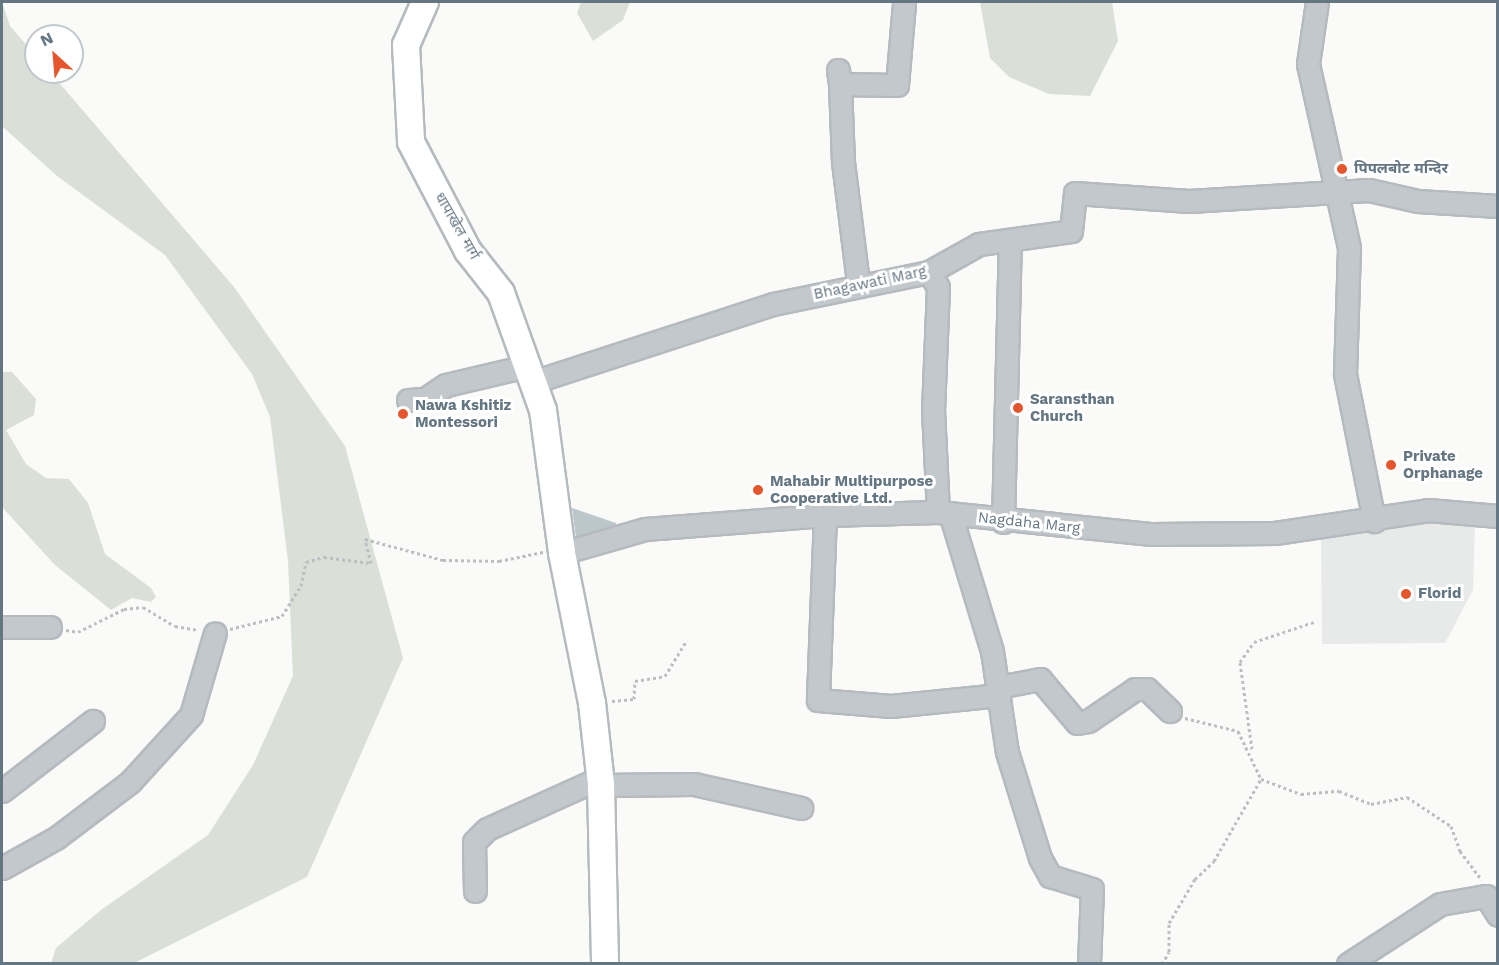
<!DOCTYPE html>
<meta charset="utf-8">
<style>
body{margin:0}
#map{position:relative;width:1499px;height:965px;overflow:hidden;background:#fafaf8;font-family:"Work Sans","Noto Sans Devanagari",sans-serif}
div>[style]{position:absolute}
.built>*{inset:0;background:#e8e9e9}
.green>*{inset:0;background:#dadfd7}
.water>*{inset:0;background:#bbc7cb}
.path>*{height:3px;margin-top:-1.5px;transform-origin:0;background:repeating-linear-gradient(90deg,#bbbfc2 0 3px,transparent 0 6px)}
.roads{filter:drop-shadow(2px 0 #b5babe) drop-shadow(-2px 0 #b5babe) drop-shadow(0 2px #b5babe) drop-shadow(0 -2px #b5babe)}
.minor>*{height:21px;margin:-10.5px;padding:0 10.5px;transform-origin:10.5px;border-radius:10.5px;background:#c3c8cc}
.major>*{height:26px;margin:-13px;padding:0 13px;transform-origin:13px;border-radius:13px;background:#fff}
.dots>*{width:16px;height:16px;translate:-50% -50%;box-sizing:border-box;border:3px solid #fff;border-radius:50%}
span{translate:-50% -50%;white-space:nowrap;text-align:center;line-height:1.15;-webkit-text-stroke:6px #fff;paint-order:stroke}
.poi-label{font-size:15px;color:#657683;font-weight:700}
.left{translate:0 -50%;text-align:left}
.street-label{font-size:15px;color:#657683}
.frame{position:absolute;inset:0;border:3px solid #657683;pointer-events:none}
.north{position:absolute;left:24px;top:24px;width:60px;height:60px;box-sizing:border-box;background:#fff;border:2px solid #c1c8cd;border-radius:50%;rotate:334deg;font-size:16px;font-weight:700;line-height:24px;text-align:center;color:#657683}
.north::after{content:'';display:block;margin:auto;width:21px;height:27px;background:#e4572e;clip-path:polygon(50% 0,100% 100%,50% 72%,0 100%)}
</style>
<div id="map">
<div class="built">
<i style="clip-path:polygon(1430px 513px,1475px 519px,1473px 590px,1445px 643px,1322px 644px,1321px 536px)"></i>
</div>
<div class="green">
<i style="clip-path:polygon(2px 2px,10px 26px,36px 56px,36px 72px,50px 72px,234px 287px,345px 446px,403px 658px,307px 877px,134px 963px,51px 963px,56px 948px,101px 910px,208px 835px,253px 765px,293px 676px,288px 561px,270px 417px,252px 374px,165px 255px,57px 176px,2px 126px)"></i>
<i style="clip-path:polygon(581px 2px,630px 2px,623px 20px,593px 41px,577px 13px)"></i>
<i style="clip-path:polygon(980px 2px,1112px 2px,1118px 41px,1090px 96px,1049px 94px,1009px 77px,990px 58px)"></i>
<i style="clip-path:polygon(2px 372px,12px 372px,36px 399px,34px 415px,6px 430px,26px 464px,46px 478px,69px 479px,88px 503px,105px 554px,151px 588px,156px 597px,151px 602px,132px 598px,111px 610px,55px 565px,2px 507px)"></i>
</div>
<div class="water">
<i style="clip-path:polygon(572px 508px,616px 523px,618px 531px,577px 544px)"></i>
</div>
<div class="path">
<i style="left:230px;top:629px;width:54px;rotate:-14deg"></i>
<i style="left:282px;top:616px;width:36px;rotate:-58deg"></i>
<i style="left:301px;top:586px;width:25px;rotate:-78deg"></i>
<i style="left:306px;top:562px;width:19px;rotate:-16deg"></i>
<i style="left:324px;top:557px;width:47px;rotate:7.3deg"></i>
<i style="left:371px;top:563px;width:25px;rotate:-104deg"></i>
<i style="left:365px;top:539px;width:81px;rotate:15.1deg"></i>
<i style="left:443px;top:560px;width:56px;rotate:1deg"></i>
<i style="left:499px;top:561px;width:45px;rotate:-11.6deg"></i>
<i style="left:66px;top:630px;width:12px;rotate:9deg"></i>
<i style="left:78px;top:632px;width:51px;rotate:-26.6deg"></i>
<i style="left:124px;top:609px;width:19px;rotate:-6deg"></i>
<i style="left:143px;top:607px;width:37px;rotate:31deg"></i>
<i style="left:175px;top:626px;width:22px;rotate:10deg"></i>
<i style="left:612px;top:701px;width:22px;rotate:-5deg"></i>
<i style="left:634px;top:699px;width:18px;rotate:-87deg"></i>
<i style="left:635px;top:681px;width:30px;rotate:-9deg"></i>
<i style="left:665px;top:676px;width:42px;rotate:-58.6deg"></i>
<i style="left:1185px;top:718px;width:55px;rotate:13.8deg"></i>
<i style="left:1238px;top:731px;width:53px;rotate:64.4deg"></i>
<i style="left:1261px;top:779px;width:43px;rotate:20.6deg"></i>
<i style="left:1301px;top:794px;width:38px;rotate:-5deg"></i>
<i style="left:1339px;top:791px;width:35px;rotate:22deg"></i>
<i style="left:1371px;top:804px;width:37px;rotate:-11deg"></i>
<i style="left:1407px;top:797px;width:53px;rotate:33.4deg"></i>
<i style="left:1451px;top:826px;width:27px;rotate:70deg"></i>
<i style="left:1460px;top:851px;width:36px;rotate:53deg"></i>
<i style="left:1252px;top:749px;width:88px;rotate:-97.9deg"></i>
<i style="left:1240px;top:662px;width:24px;rotate:-55deg"></i>
<i style="left:1254px;top:642px;width:66px;rotate:-18.4deg"></i>
<i style="left:1162px;top:964px;width:14px;rotate:-60deg"></i>
<i style="left:1169px;top:952px;width:29px;rotate:-90deg"></i>
<i style="left:1169px;top:923px;width:51px;rotate:-59.4deg"></i>
<i style="left:1195px;top:879px;width:26px;rotate:-43deg"></i>
<i style="left:1214px;top:861px;width:95px;rotate:-60.2deg"></i>
</div>
<div class="roads">
<div class="minor">
<i style="left:1317px;top:2px;width:63px;rotate:98.3deg"></i>
<i style="left:1308px;top:64px;width:189px;rotate:77.4deg"></i>
<i style="left:1349px;top:248px;width:126px;rotate:91.8deg"></i>
<i style="left:1345px;top:374px;width:150px;rotate:78.8deg"></i>
<i style="left:838px;top:70px;width:14px;rotate:82deg"></i>
<i style="left:840px;top:84px;width:57px;rotate:1deg"></i>
<i style="left:897px;top:85px;width:82px;rotate:-85.1deg"></i>
<i style="left:840px;top:84px;width:78px;rotate:87.8deg"></i>
<i style="left:843px;top:162px;width:122px;rotate:82.9deg"></i>
<i style="left:929px;top:272px;width:17px;rotate:59deg"></i>
<i style="left:938px;top:287px;width:123px;rotate:92.3deg"></i>
<i style="left:933px;top:410px;width:102px;rotate:87.2deg"></i>
<i style="left:533px;top:382px;width:252px;rotate:-18deg"></i>
<i style="left:773px;top:304px;width:159px;rotate:-11.6deg"></i>
<i style="left:929px;top:272px;width:57px;rotate:-29.2deg"></i>
<i style="left:979px;top:244px;width:93px;rotate:-8deg"></i>
<i style="left:1071px;top:231px;width:38px;rotate:-84deg"></i>
<i style="left:1075px;top:193px;width:114px;rotate:4deg"></i>
<i style="left:1189px;top:201px;width:180px;rotate:-3.5deg"></i>
<i style="left:1369px;top:190px;width:50px;rotate:12.7deg"></i>
<i style="left:1418px;top:201px;width:80px;rotate:3.6deg"></i>
<i style="left:408px;top:400px;width:17px;rotate:-3deg"></i>
<i style="left:425px;top:399px;width:25px;rotate:-34deg"></i>
<i style="left:446px;top:385px;width:83px;rotate:-13.2deg"></i>
<i style="left:950px;top:513px;width:144px;rotate:73.1deg"></i>
<i style="left:992px;top:651px;width:102px;rotate:81.6deg"></i>
<i style="left:1007px;top:752px;width:111px;rotate:72.7deg"></i>
<i style="left:1040px;top:858px;width:21px;rotate:61deg"></i>
<i style="left:1050px;top:876px;width:44px;rotate:17.2deg"></i>
<i style="left:1092px;top:889px;width:75px;rotate:92.3deg"></i>
<i style="left:825px;top:515px;width:185px;rotate:92.2deg"></i>
<i style="left:818px;top:700px;width:73px;rotate:4.7deg"></i>
<i style="left:891px;top:706px;width:109px;rotate:-5.8deg"></i>
<i style="left:1003px;top:522px;width:282px;rotate:-88.6deg"></i>
<i style="left:562px;top:553px;width:86px;rotate:-16.1deg"></i>
<i style="left:645px;top:529px;width:181px;rotate:-4.4deg"></i>
<i style="left:825px;top:515px;width:113px;rotate:-1.5deg"></i>
<i style="left:938px;top:512px;width:215px;rotate:5.9deg"></i>
<i style="left:1152px;top:534px;width:123px;rotate:-0.5deg"></i>
<i style="left:1275px;top:533px;width:155px;rotate:-8.5deg"></i>
<i style="left:1428px;top:510px;width:70px;rotate:4.9deg"></i>
<i style="left:2px;top:627px;width:48px"></i>
<i style="left:998px;top:687px;width:43px;rotate:-10.8deg"></i>
<i style="left:1040px;top:679px;width:57px;rotate:49.9deg"></i>
<i style="left:1077px;top:723px;width:11px;rotate:-10deg"></i>
<i style="left:1088px;top:721px;width:57px;rotate:-34.2deg"></i>
<i style="left:1135px;top:689px;width:12px"></i>
<i style="left:1147px;top:689px;width:32px;rotate:44deg"></i>
<i style="left:601px;top:785px;width:93px;rotate:-0.6deg"></i>
<i style="left:694px;top:784px;width:110px;rotate:12.6deg"></i>
<i style="left:2px;top:791px;width:115px;rotate:-37.6deg"></i>
<i style="left:2px;top:868px;width:62px;rotate:-29.1deg"></i>
<i style="left:56px;top:838px;width:93px;rotate:-37.1deg"></i>
<i style="left:130px;top:782px;width:91px;rotate:-47.7deg"></i>
<i style="left:191px;top:715px;width:85px;rotate:-73.7deg"></i>
<i style="left:475px;top:891px;width:49px;rotate:-91.2deg"></i>
<i style="left:474px;top:842px;width:18px;rotate:-45deg"></i>
<i style="left:487px;top:829px;width:124px;rotate:-24.3deg"></i>
<i style="left:1348px;top:964px;width:110px;rotate:-33.1deg"></i>
<i style="left:1440px;top:904px;width:47px;rotate:-9.9deg"></i>
<i style="left:1486px;top:896px;width:22px;rotate:58deg"></i>
</div>
<div class="major">
<i style="left:425px;top:2px;width:47px;rotate:113.8deg"></i>
<i style="left:406px;top:45px;width:97px;rotate:87deg"></i>
<i style="left:411px;top:142px;width:123px;rotate:62.4deg"></i>
<i style="left:468px;top:251px;width:53px;rotate:51.8deg"></i>
<i style="left:501px;top:293px;width:124px;rotate:70.3deg"></i>
<i style="left:543px;top:410px;width:144px;rotate:82.4deg"></i>
<i style="left:562px;top:553px;width:153px;rotate:78.7deg"></i>
<i style="left:592px;top:703px;width:82px;rotate:83.7deg"></i>
<i style="left:601px;top:785px;width:179px;rotate:88.7deg"></i>
</div>
</div>
<div class="dots">
<i style="left:1342px;top:169px;background:#e4572e"></i>
<i style="left:1018px;top:408px;background:#e4572e"></i>
<i style="left:403px;top:414px;background:#e4572e"></i>
<i style="left:1391px;top:465px;background:#e4572e"></i>
<i style="left:758px;top:490px;background:#e4572e"></i>
<i style="left:1406px;top:594px;background:#e4572e"></i>
</div>
<div class="poi-label">
<span class="left" style="left:1354px;top:169px">पिपलबोट मन्दिर</span>
<span class="left" style="left:1030px;top:408px">Saransthan<br>Church</span>
<span class="left" style="left:415px;top:414px">Nawa Kshitiz<br>Montessori</span>
<span class="left" style="left:1403px;top:465px">Private<br>Orphanage</span>
<span class="left" style="left:770px;top:490px">Mahabir Multipurpose<br>Cooperative Ltd.</span>
<span class="left" style="left:1418px;top:594px">Florid</span>
</div>
<div class="street-label">
<span style="left:457px;top:226px;rotate:60deg">धापाखेल मार्ग</span>
<span style="left:870px;top:283px;rotate:-12deg">Bhagawati Marg</span>
<span style="left:1029px;top:523px;rotate:6deg">Nagdaha Marg</span>
</div>
<div class="frame"></div>
<div class="north">N</div>
</div>
